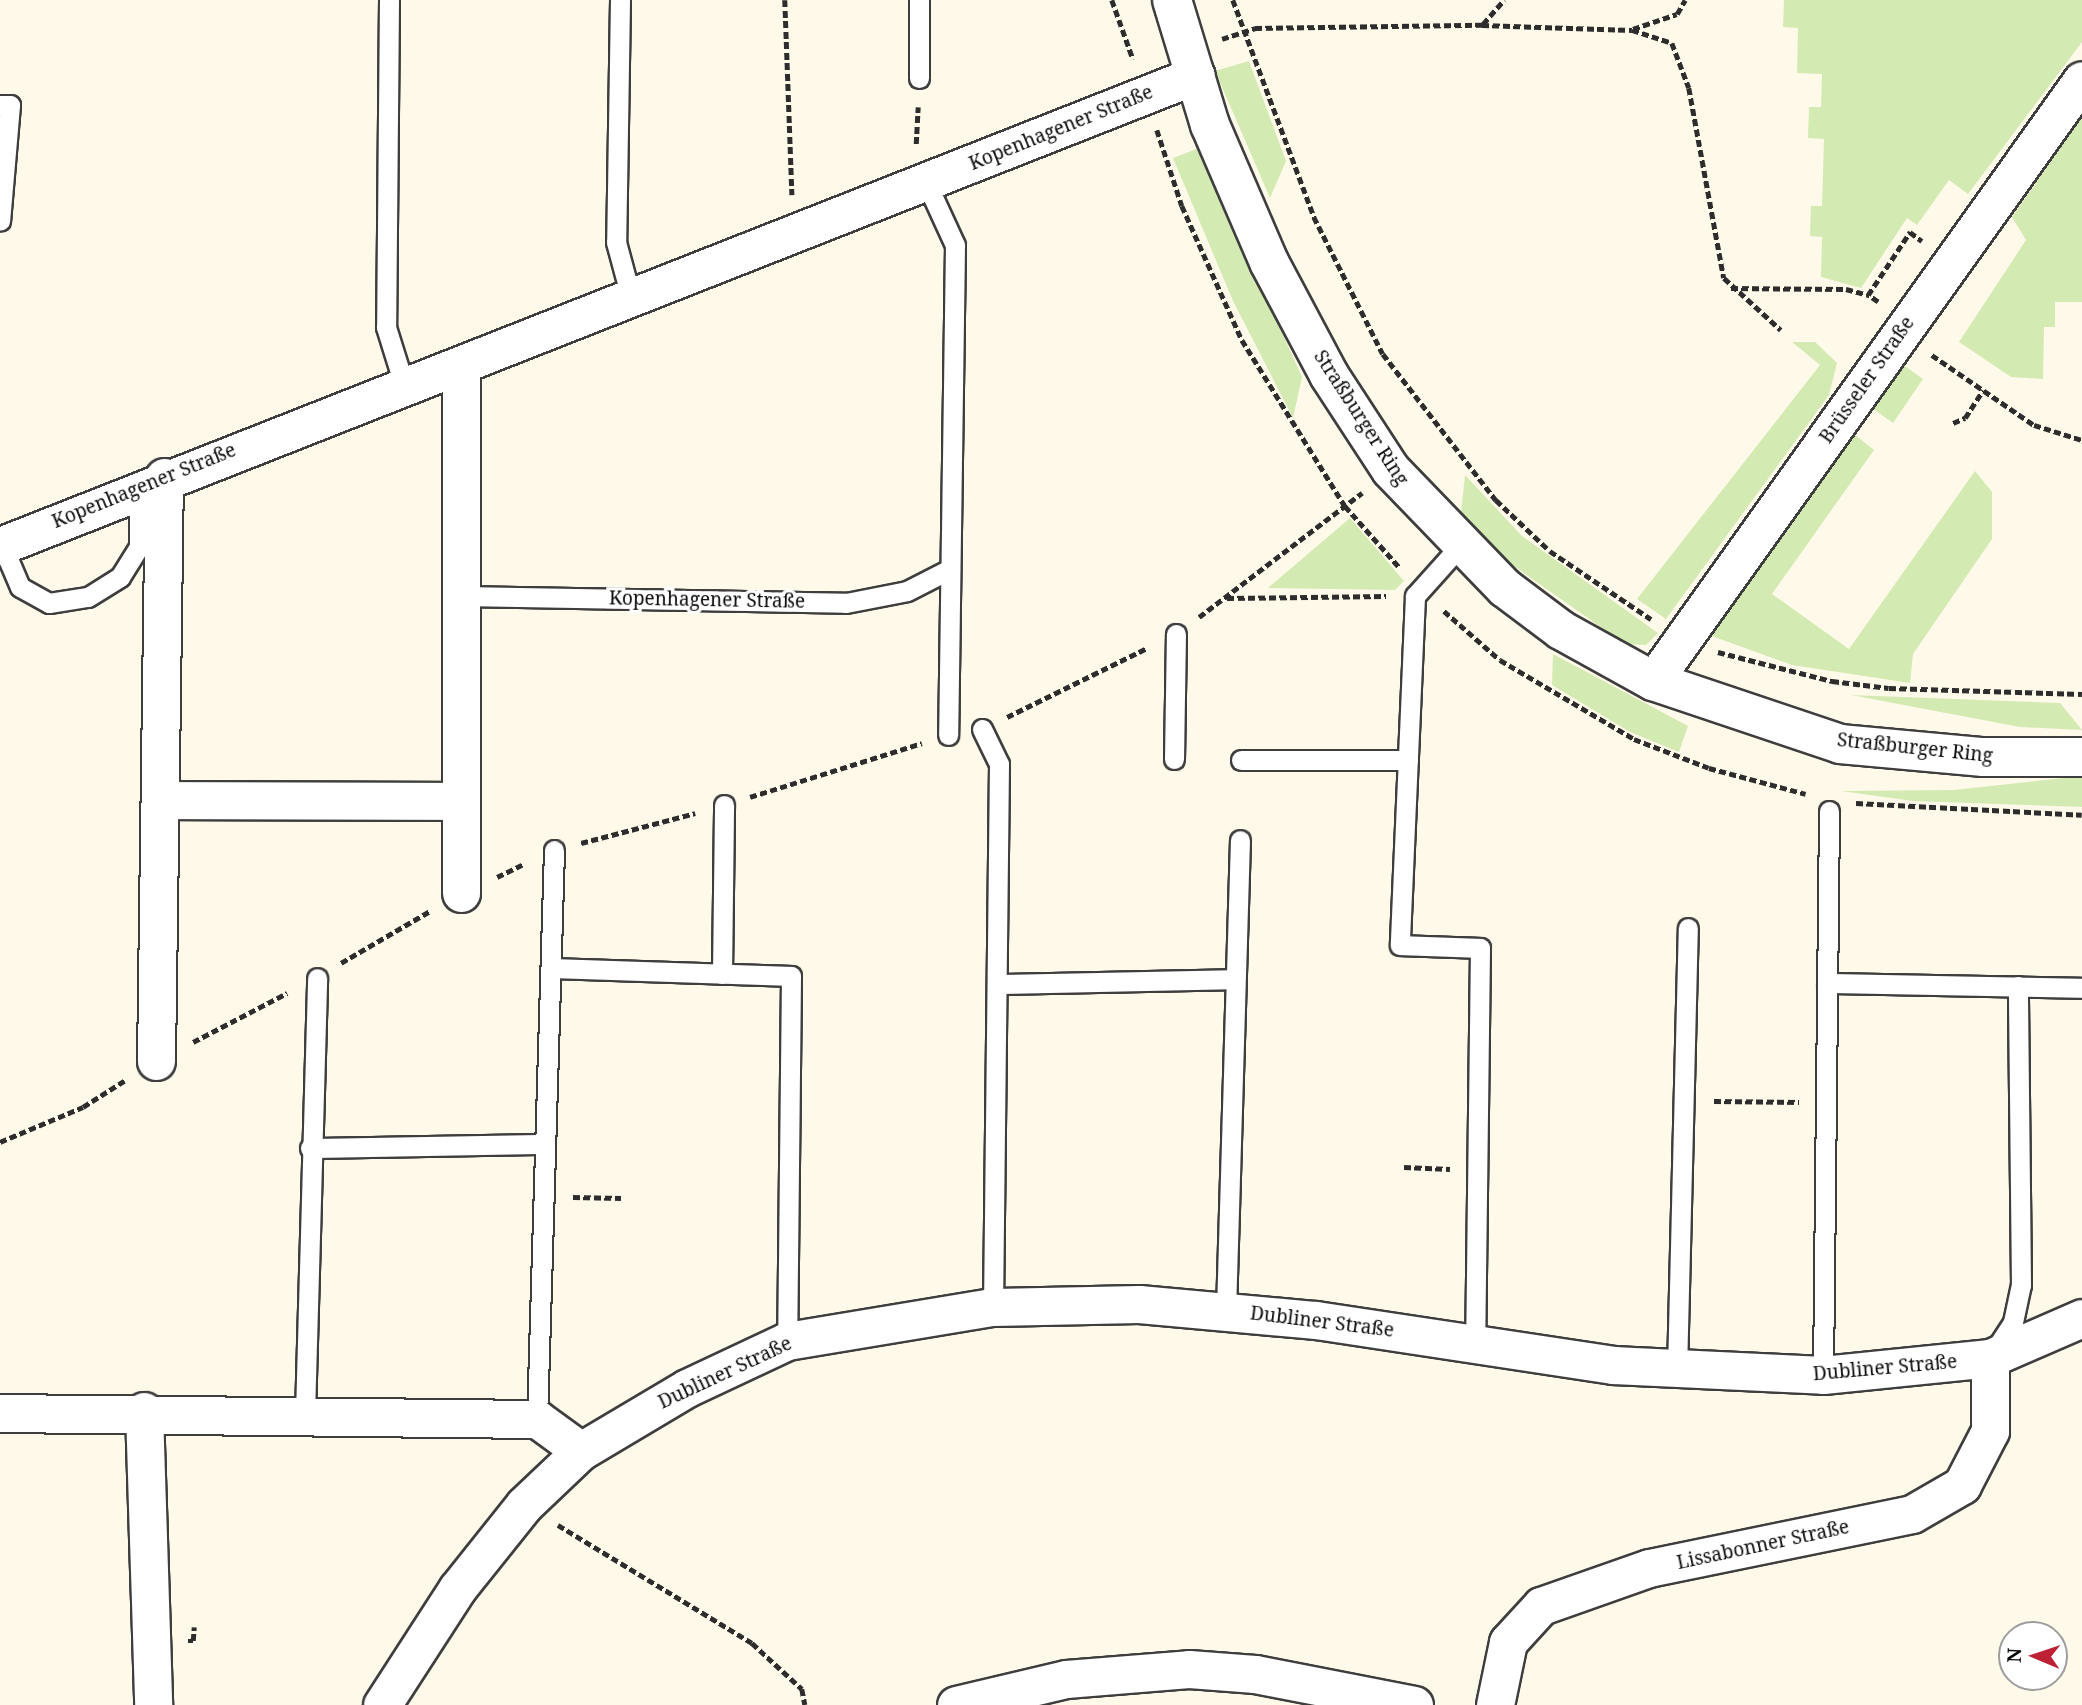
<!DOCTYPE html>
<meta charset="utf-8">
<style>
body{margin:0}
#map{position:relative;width:2082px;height:1705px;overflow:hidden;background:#fff9e9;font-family:"Noto Serif",serif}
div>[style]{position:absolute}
.green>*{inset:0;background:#d4eab3}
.path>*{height:4.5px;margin-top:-2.25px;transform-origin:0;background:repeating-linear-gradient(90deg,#2d2d2d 0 7px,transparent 0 10.5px)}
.roads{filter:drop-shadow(2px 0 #3e3e3e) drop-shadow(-2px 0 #3e3e3e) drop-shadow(0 2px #3e3e3e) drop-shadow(0 -2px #3e3e3e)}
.service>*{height:19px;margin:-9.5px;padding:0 9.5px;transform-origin:9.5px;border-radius:9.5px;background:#fff}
.minor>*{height:37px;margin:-18.5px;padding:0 18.5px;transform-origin:18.5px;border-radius:18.5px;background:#fff}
.tertiary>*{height:38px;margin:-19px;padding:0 19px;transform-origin:19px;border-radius:19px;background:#fff}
span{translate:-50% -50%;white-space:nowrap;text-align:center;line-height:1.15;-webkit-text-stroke:7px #fff;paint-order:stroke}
.street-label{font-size:19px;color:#0b0b0b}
.north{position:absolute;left:1998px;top:1621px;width:70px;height:70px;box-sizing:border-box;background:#fff;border:2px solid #9d9d9d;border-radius:50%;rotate:272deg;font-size:19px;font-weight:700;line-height:28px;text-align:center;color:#0b0b0b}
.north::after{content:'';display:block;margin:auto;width:24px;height:32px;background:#be2036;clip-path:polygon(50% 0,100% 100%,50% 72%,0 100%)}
</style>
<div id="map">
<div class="green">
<i style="clip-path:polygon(1784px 0,2082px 0,2082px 42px,1968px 194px,1949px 180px,1917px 225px,1907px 218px,1861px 288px,1821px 277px,1822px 237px,1810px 236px,1811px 206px,1822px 206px,1824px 139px,1808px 138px,1809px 107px,1821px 107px,1822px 74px,1797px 73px,1798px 28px,1783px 27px)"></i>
<i style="clip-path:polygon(1249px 61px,1286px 161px,1270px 198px,1215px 71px)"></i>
<i style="clip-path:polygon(2082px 117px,2082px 302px,2055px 302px,2055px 327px,2044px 327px,2043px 379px,2011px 377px,1959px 342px,2026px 240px,2012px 217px)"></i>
<i style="clip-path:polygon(1199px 148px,1302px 377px,1293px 418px,1233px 301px,1173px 158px)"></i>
<i style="clip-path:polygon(1792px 342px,1815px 342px,1837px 363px,1829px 395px,1666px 619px,1637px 599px,1820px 365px)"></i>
<i style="clip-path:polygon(1902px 364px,1923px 379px,1893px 423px,1872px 408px)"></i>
<i style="clip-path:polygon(1854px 434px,1874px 450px,1772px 594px,1849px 649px,1975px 471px,1992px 492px,1992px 539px,1913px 654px,1910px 683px,1792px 665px,1709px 635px)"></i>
<i style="clip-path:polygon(1465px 475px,1522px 536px,1658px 633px,1646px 645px,1625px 644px,1498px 555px,1461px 512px)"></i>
<i style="clip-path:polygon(1350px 518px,1404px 581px,1395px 590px,1268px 588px)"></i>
<i style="clip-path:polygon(1553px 654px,1688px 726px,1679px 752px,1630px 732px,1552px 685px)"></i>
<i style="clip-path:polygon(1851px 695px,2060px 703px,2082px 730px,2020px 727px)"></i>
<i style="clip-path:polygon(2082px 776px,2082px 807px,1913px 801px,1841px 791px,1954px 790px)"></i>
</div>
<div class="path">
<i style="left:785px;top:0;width:195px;rotate:87.9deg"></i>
<i style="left:1112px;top:0;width:63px;rotate:70.4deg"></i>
<i style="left:1233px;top:0;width:232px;rotate:69.5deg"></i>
<i style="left:1314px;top:217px;width:153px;rotate:63.3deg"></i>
<i style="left:1383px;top:354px;width:185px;rotate:52.3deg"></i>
<i style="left:1496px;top:500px;width:74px;rotate:43.4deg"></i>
<i style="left:1550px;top:551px;width:122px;rotate:34deg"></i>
<i style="left:1483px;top:24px;width:32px;rotate:-49deg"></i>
<i style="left:1633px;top:29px;width:46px;rotate:-18.8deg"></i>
<i style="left:1677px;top:14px;width:16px;rotate:-60deg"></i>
<i style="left:1222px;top:39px;width:35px;rotate:-18deg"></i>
<i style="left:1255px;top:28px;width:227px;rotate:-0.8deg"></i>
<i style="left:1482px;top:25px;width:150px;rotate:1.9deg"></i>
<i style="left:1632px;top:30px;width:42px;rotate:18deg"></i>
<i style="left:1672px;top:43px;width:48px;rotate:69.3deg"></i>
<i style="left:1689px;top:88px;width:193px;rotate:79.6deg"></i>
<i style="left:1724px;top:278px;width:77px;rotate:42.4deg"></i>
<i style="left:1157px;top:130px;width:80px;rotate:71.8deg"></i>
<i style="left:1182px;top:206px;width:147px;rotate:65.9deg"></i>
<i style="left:1242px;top:340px;width:195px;rotate:58.2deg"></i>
<i style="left:1345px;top:506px;width:83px;rotate:48.4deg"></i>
<i style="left:916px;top:144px;width:37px;rotate:-87deg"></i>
<i style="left:1731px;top:288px;width:115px;rotate:0.5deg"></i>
<i style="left:1846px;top:289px;width:23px;rotate:15deg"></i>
<i style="left:1878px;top:302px;width:12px;rotate:-145deg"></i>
<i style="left:1868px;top:295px;width:76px;rotate:-56.3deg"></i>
<i style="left:1910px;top:232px;width:15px;rotate:37deg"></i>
<i style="left:1932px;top:355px;width:124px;rotate:34.5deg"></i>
<i style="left:2034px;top:425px;width:50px;rotate:17.4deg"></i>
<i style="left:1953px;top:423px;width:13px;rotate:-23deg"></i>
<i style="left:1965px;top:418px;width:33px;rotate:-57deg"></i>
<i style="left:1227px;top:598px;width:159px;rotate:-0.7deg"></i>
<i style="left:1444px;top:611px;width:74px;rotate:41.2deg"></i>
<i style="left:1500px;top:660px;width:156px;rotate:30.5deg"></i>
<i style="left:1634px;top:739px;width:80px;rotate:21.1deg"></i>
<i style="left:1709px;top:768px;width:100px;rotate:15deg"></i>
<i style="left:1199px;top:617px;width:205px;rotate:-37.3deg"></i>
<i style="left:1718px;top:652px;width:118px;rotate:14.3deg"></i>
<i style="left:1832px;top:681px;width:57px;rotate:7deg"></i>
<i style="left:1889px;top:688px;width:193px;rotate:1.8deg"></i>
<i style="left:1007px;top:717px;width:156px;rotate:-26.2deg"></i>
<i style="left:750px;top:797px;width:180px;rotate:-17.4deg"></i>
<i style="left:1856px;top:803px;width:226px;rotate:3deg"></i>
<i style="left:581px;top:843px;width:118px;rotate:-14.7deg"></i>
<i style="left:497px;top:877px;width:30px;rotate:-26deg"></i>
<i style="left:341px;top:963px;width:103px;rotate:-30.3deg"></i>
<i style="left:193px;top:1042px;width:106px;rotate:-27.5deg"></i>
<i style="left:1714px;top:1101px;width:85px;rotate:0.7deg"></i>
<i style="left:0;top:1142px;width:90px;rotate:-22.9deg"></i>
<i style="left:83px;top:1107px;width:49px;rotate:-32.4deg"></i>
<i style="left:1404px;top:1167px;width:46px;rotate:2.5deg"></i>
<i style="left:573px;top:1197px;width:48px;rotate:1.2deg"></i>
<i style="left:558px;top:1525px;width:227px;rotate:31.3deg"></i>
<i style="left:752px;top:1643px;width:68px;rotate:42.6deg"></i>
<i style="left:802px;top:1689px;width:16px;rotate:79deg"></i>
<i style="left:188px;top:1641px;width:5px"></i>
<i style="left:193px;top:1641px;width:14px;rotate:-86deg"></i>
</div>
<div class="roads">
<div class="service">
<i style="left:389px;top:0;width:327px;rotate:90.5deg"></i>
<i style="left:386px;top:327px;width:64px;rotate:72.7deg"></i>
<i style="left:620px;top:0;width:242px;rotate:90.9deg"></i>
<i style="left:616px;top:242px;width:54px;rotate:74.9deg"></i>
<i style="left:919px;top:0;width:78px;rotate:90deg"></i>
<i style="left:0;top:105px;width:10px"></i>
<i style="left:10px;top:105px;width:116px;rotate:94.9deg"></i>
<i style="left:926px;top:182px;width:69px;rotate:65.3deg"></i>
<i style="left:955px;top:245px;width:490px;rotate:90.8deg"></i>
<i style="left:0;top:540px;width:51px;rotate:66.9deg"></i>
<i style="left:20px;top:587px;width:33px;rotate:29deg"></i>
<i style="left:49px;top:603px;width:39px;rotate:-9deg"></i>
<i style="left:88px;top:597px;width:38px;rotate:-32deg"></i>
<i style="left:120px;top:577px;width:36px;rotate:-58deg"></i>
<i style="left:139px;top:546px;width:59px;rotate:-90deg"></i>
<i style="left:1459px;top:547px;width:66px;rotate:131.9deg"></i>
<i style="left:1415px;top:596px;width:349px;rotate:92.5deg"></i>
<i style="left:1400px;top:945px;width:80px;rotate:2.1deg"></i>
<i style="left:1480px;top:948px;width:394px;rotate:90.7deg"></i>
<i style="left:461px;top:596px;width:385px;rotate:1deg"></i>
<i style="left:846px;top:603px;width:62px;rotate:-11.1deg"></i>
<i style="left:907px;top:591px;width:44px;rotate:-27.1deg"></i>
<i style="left:982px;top:729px;width:39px;rotate:64deg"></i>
<i style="left:999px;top:764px;width:543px;rotate:90.63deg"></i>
<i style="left:1174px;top:759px;width:125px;rotate:-89.1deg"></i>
<i style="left:1241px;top:760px;width:167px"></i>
<i style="left:553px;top:968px;width:238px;rotate:1.9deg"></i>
<i style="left:791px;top:976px;width:365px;rotate:90.6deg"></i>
<i style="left:722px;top:974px;width:169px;rotate:-89.3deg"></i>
<i style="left:1827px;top:983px;width:255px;rotate:1.1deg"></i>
<i style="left:999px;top:984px;width:234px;rotate:-1.2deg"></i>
<i style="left:310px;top:1148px;width:233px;rotate:-1deg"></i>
<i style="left:1226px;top:1311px;width:471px;rotate:-88.3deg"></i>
<i style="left:1995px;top:1350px;width:33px;rotate:-57deg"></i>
<i style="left:2013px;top:1322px;width:38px;rotate:-78deg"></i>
<i style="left:2021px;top:1285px;width:299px;rotate:-90.6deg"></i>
<i style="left:1677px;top:1371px;width:443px;rotate:-88.6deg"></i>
<i style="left:1823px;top:1375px;width:564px;rotate:-89.39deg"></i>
<i style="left:305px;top:1414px;width:436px;rotate:-88.4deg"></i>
<i style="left:537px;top:1419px;width:569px;rotate:-88.29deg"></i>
</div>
<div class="minor">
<i style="left:461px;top:369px;width:524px;rotate:90deg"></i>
<i style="left:0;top:546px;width:1285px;rotate:-21.5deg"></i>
<i style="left:1653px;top:681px;width:738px;rotate:-54.48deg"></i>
<i style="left:160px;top:800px;width:298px;rotate:0.2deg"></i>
<i style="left:156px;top:1061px;width:584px;rotate:-89.22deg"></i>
<i style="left:144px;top:1411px;width:294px;rotate:88.2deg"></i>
<i style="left:0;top:1413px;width:537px;rotate:0.64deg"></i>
<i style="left:537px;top:1419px;width:54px;rotate:36deg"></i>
<i style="left:382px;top:1705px;width:138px;rotate:-57.1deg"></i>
<i style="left:457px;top:1589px;width:107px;rotate:-51.4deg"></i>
<i style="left:524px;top:1505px;width:79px;rotate:-43.5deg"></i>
<i style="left:581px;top:1451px;width:123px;rotate:-30.7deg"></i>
<i style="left:687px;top:1388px;width:110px;rotate:-25.2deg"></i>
<i style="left:787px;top:1341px;width:209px;rotate:-9.4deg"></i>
<i style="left:993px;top:1307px;width:146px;rotate:-1.2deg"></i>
<i style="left:1139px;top:1304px;width:178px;rotate:5.2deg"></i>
<i style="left:1316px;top:1320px;width:300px;rotate:8.6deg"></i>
<i style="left:1613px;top:1365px;width:210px;rotate:2.7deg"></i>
<i style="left:1823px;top:1375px;width:168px;rotate:-5.8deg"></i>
<i style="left:1990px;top:1358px;width:100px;rotate:-23.5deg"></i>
<i style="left:956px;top:1705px;width:113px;rotate:-13.3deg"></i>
<i style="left:1066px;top:1679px;width:123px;rotate:-4.6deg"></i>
<i style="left:1189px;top:1669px;width:66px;rotate:4.3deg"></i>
<i style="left:1255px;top:1674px;width:162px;rotate:11deg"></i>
<i style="left:1495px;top:1705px;width:64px;rotate:-78.3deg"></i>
<i style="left:1508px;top:1642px;width:49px;rotate:-47.5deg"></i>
<i style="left:1541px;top:1606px;width:114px;rotate:-19.4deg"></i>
<i style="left:1649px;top:1568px;width:268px;rotate:-11.6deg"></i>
<i style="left:1912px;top:1514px;width:58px;rotate:-30.1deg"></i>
<i style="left:1962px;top:1485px;width:61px;rotate:-62.6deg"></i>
<i style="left:1990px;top:1431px;width:73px;rotate:-90deg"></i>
</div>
<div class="tertiary">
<i style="left:1172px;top:0;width:131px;rotate:73.1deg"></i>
<i style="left:1210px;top:125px;width:149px;rotate:66.7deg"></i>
<i style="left:1269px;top:262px;width:128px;rotate:62deg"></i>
<i style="left:1329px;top:375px;width:113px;rotate:56.9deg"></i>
<i style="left:1391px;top:470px;width:164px;rotate:46deg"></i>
<i style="left:1505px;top:588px;width:70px;rotate:36.9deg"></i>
<i style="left:1561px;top:630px;width:105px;rotate:29deg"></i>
<i style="left:1653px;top:681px;width:197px;rotate:18.6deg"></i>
<i style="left:1840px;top:744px;width:144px;rotate:5.2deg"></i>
<i style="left:1983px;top:757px;width:99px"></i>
</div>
</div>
<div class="street-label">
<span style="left:1061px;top:128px;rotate:-22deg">Kopenhagener Straße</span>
<span style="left:1867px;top:380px;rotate:-55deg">Brüsseler Straße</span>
<span style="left:1361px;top:418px;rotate:57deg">Straßburger Ring</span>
<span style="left:144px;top:486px;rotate:-22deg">Kopenhagener Straße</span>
<span style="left:707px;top:600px;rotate:1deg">Kopenhagener Straße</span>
<span style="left:1915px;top:748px;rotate:6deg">Straßburger Ring</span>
<span style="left:1322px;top:1322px;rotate:7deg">Dubliner Straße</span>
<span style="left:1885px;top:1368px;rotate:-5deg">Dubliner Straße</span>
<span style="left:725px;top:1373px;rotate:-25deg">Dubliner Straße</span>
<span style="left:1763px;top:1545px;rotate:-12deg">Lissabonner Straße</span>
</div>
<div class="north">N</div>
</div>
